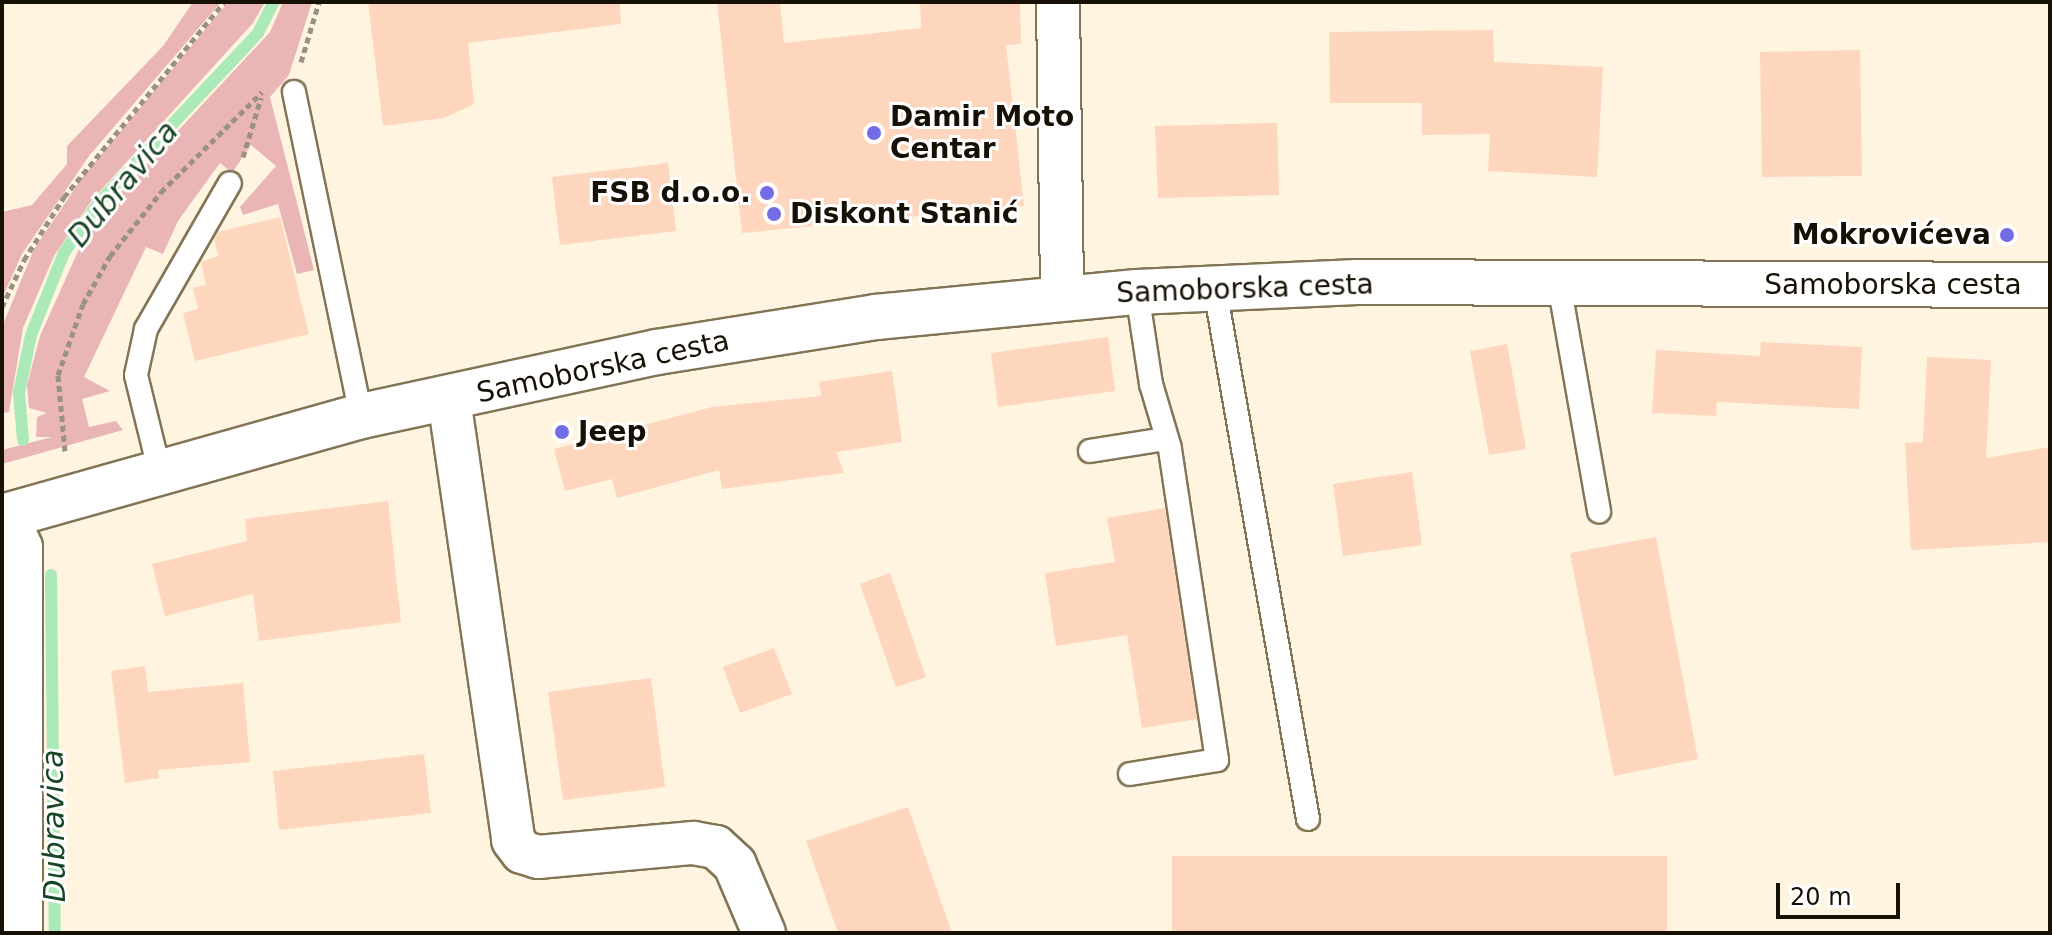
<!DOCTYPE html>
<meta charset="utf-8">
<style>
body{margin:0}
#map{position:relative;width:2052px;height:935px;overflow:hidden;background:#fef4df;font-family:"DejaVu Sans",sans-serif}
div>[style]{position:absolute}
.green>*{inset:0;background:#eab6b5}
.stream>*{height:12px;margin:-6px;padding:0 6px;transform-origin:6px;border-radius:6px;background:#abeab8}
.building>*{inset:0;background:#fed6be}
.path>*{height:5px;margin-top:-2.5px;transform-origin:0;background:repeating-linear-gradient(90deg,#9a9181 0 6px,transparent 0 10px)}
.roads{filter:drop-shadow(2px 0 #837455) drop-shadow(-2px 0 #837455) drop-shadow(0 2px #837455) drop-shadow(0 -2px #837455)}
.service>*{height:22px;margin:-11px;padding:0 11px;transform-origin:11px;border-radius:11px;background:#fff}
.minor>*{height:42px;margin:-21px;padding:0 21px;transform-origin:21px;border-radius:21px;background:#fff}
.tertiary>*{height:44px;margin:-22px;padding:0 22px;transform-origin:22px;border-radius:22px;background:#fff}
.dots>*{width:22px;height:22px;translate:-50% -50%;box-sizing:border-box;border:4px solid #fff;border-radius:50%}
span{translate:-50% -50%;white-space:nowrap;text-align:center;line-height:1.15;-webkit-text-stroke:6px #fff;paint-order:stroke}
.poi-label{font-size:28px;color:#161005;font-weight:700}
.left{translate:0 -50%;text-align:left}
.right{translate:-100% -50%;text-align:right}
.street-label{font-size:28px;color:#161005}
.water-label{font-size:30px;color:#184526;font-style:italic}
.frame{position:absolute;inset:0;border:4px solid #161005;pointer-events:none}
.scale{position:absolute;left:1776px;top:883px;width:124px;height:36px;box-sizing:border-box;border:4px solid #161005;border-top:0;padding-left:10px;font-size:24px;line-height:28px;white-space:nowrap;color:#161005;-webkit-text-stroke:6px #fff;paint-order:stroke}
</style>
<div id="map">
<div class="green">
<i style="clip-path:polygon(193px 2px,221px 2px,89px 156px,22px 254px,2px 299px,2px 212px,32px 205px,67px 164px,67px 146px,163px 46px)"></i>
<i style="clip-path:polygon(228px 2px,265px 2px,253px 23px,92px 200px,54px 256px,23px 328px,9px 412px,2px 413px,2px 422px,2px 327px,34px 249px,82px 178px)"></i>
<i style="clip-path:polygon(283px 2px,312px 2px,289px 75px,270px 97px,314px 270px,297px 274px,278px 204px,243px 215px,240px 207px,276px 166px,251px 145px,232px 173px,220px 163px,178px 221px,163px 254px,146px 247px,84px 377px,110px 391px,82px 399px,89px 427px,116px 421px,123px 430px,2px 464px,2px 450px,52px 437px,36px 437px,37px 417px,47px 413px,29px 408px,27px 385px,40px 336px,79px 249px,119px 194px,270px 32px)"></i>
</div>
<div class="stream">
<i style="left:23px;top:440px;width:47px;rotate:-94.9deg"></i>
<i style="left:19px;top:393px;width:59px;rotate:-78.3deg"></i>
<i style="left:31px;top:335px;width:88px;rotate:-68.1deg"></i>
<i style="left:64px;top:253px;width:62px;rotate:-55.5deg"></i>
<i style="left:99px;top:202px;width:232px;rotate:-46.7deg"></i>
<i style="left:258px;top:33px;width:35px;rotate:-63deg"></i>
<i style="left:51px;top:575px;width:358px;rotate:89.4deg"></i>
</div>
<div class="building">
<i style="clip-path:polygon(368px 2px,620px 2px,621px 24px,468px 43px,474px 104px,444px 118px,383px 126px)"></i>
<i style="clip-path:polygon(717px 2px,780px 2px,784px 43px,921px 28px,920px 2px,1020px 2px,1021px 44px,1006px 45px,1024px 206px,742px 233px)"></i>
<i style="clip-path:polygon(1493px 30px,1494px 62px,1603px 67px,1597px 177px,1488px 171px,1490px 134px,1422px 135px,1422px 103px,1330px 103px,1329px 32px)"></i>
<i style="clip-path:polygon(1860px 50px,1862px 176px,1762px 177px,1760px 52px)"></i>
<i style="clip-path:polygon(1277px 123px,1279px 195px,1158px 198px,1155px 126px)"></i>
<i style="clip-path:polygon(668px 163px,676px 231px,560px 245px,552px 177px)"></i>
<i style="clip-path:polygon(280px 217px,309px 334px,195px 361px,183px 313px,198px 309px,193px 288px,206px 285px,201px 262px,218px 256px,214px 239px,218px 232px)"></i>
<i style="clip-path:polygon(1108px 337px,1115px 391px,998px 407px,991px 353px)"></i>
<i style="clip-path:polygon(1761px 342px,1862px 347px,1859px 409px,1717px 402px,1716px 416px,1652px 413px,1656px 350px,1760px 356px)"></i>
<i style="clip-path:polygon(1507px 344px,1526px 449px,1489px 455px,1470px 351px)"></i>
<i style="clip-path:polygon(1927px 357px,1991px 360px,1986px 458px,2050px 447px,2050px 542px,1911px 550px,1905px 443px,1923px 442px)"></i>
<i style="clip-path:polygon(892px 371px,902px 442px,836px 452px,844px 473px,722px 489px,719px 470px,617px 498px,612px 479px,565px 491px,554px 449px,712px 407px,821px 396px,819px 382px)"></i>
<i style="clip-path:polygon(1412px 472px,1422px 545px,1343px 556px,1333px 484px)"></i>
<i style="clip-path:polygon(388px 501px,401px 622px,259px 641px,253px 594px,165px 616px,152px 564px,247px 541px,245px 519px)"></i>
<i style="clip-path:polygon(1165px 508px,1197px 719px,1142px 728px,1127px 635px,1056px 646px,1045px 573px,1115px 562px,1107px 518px)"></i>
<i style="clip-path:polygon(1656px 537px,1698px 759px,1614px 776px,1570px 553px)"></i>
<i style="clip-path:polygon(890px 573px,926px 677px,896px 687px,860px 584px)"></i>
<i style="clip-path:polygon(774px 648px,792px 694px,740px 713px,723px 667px)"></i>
<i style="clip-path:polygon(145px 666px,148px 692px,243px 683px,250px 762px,158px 770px,159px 778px,125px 783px,111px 671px)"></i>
<i style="clip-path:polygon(651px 678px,665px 787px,563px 800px,548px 692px)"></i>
<i style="clip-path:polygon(424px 754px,431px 813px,279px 830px,273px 771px)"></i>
<i style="clip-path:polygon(908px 807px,952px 933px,838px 933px,806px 841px)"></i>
<i style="clip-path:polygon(1172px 856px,1667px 856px,1667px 933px,1172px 933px)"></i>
</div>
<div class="path">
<i style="left:301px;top:62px;width:63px;rotate:-73.3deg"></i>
<i style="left:243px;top:157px;width:62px;rotate:-73deg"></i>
<i style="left:2px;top:307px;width:52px;rotate:-64.9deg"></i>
<i style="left:24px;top:260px;width:75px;rotate:-57.6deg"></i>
<i style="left:64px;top:197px;width:252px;rotate:-50.6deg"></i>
<i style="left:65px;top:451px;width:76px;rotate:-95.3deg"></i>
<i style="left:58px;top:375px;width:75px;rotate:-70.6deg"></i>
<i style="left:83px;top:304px;width:55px;rotate:-60.6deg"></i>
<i style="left:110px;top:256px;width:82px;rotate:-51.4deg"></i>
<i style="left:161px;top:192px;width:142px;rotate:-44.7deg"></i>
</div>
<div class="roads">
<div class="service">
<i style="left:294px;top:92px;width:331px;rotate:78.3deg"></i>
<i style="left:1559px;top:284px;width:231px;rotate:80deg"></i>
<i style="left:1215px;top:289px;width:538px;rotate:80.05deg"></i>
<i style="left:1090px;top:451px;width:77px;rotate:-9deg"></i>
<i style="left:160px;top:473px;width:101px;rotate:-103.8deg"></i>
<i style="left:136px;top:375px;width:47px;rotate:-77.7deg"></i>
<i style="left:146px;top:329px;width:168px;rotate:-60.1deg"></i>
<i style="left:1130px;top:774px;width:88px;rotate:-9.1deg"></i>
<i style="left:1217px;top:760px;width:316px;rotate:-98.6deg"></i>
<i style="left:1170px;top:448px;width:67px;rotate:-106.5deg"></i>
<i style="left:1151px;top:384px;width:93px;rotate:-98.7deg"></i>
</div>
<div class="minor">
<i style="left:1058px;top:2px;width:296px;rotate:89.2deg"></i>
<i style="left:449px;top:399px;width:446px;rotate:81.7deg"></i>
<i style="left:513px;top:840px;width:15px;rotate:53deg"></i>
<i style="left:522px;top:852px;width:17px;rotate:17deg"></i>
<i style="left:538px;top:857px;width:156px;rotate:-5.2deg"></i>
<i style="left:693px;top:843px;width:23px;rotate:10deg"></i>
<i style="left:716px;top:847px;width:26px;rotate:43deg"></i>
<i style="left:735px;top:865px;width:74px;rotate:66.9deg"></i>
<i style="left:7px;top:516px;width:34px;rotate:66deg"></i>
<i style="left:21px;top:547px;width:386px;rotate:90deg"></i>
</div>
<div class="tertiary">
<i style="left:2px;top:517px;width:373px;rotate:-15.7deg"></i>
<i style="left:361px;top:416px;width:303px;rotate:-12.2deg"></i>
<i style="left:657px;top:352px;width:222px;rotate:-9.1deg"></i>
<i style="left:876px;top:317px;width:262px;rotate:-5.5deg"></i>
<i style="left:1137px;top:292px;width:220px;rotate:-2.6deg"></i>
<i style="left:1357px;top:282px;width:693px;rotate:0.25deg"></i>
</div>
</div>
<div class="dots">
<i style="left:874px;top:133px;background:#726ce6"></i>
<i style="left:767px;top:193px;background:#726ce6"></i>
<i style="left:774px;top:214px;background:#726ce6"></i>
<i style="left:2007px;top:235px;background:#726ce6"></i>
<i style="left:562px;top:432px;background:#726ce6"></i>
</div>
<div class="poi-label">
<span class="left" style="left:890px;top:133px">Damir Moto<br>Centar</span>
<span class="right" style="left:751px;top:193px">FSB d.o.o.</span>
<span class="left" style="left:790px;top:214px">Diskont Stanić</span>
<span class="right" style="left:1991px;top:235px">Mokrovićeva</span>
<span class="left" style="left:578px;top:432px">Jeep</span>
</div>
<div class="street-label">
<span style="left:1893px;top:285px">Samoborska cesta</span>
<span style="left:1245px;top:289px;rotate:-2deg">Samoborska cesta</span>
<span style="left:603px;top:367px;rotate:-12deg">Samoborska cesta</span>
</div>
<div class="water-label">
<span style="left:123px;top:184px;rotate:-50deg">Dubravica</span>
<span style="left:54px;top:826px;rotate:-91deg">Dubravica</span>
</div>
<div class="frame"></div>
<div class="scale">20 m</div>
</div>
